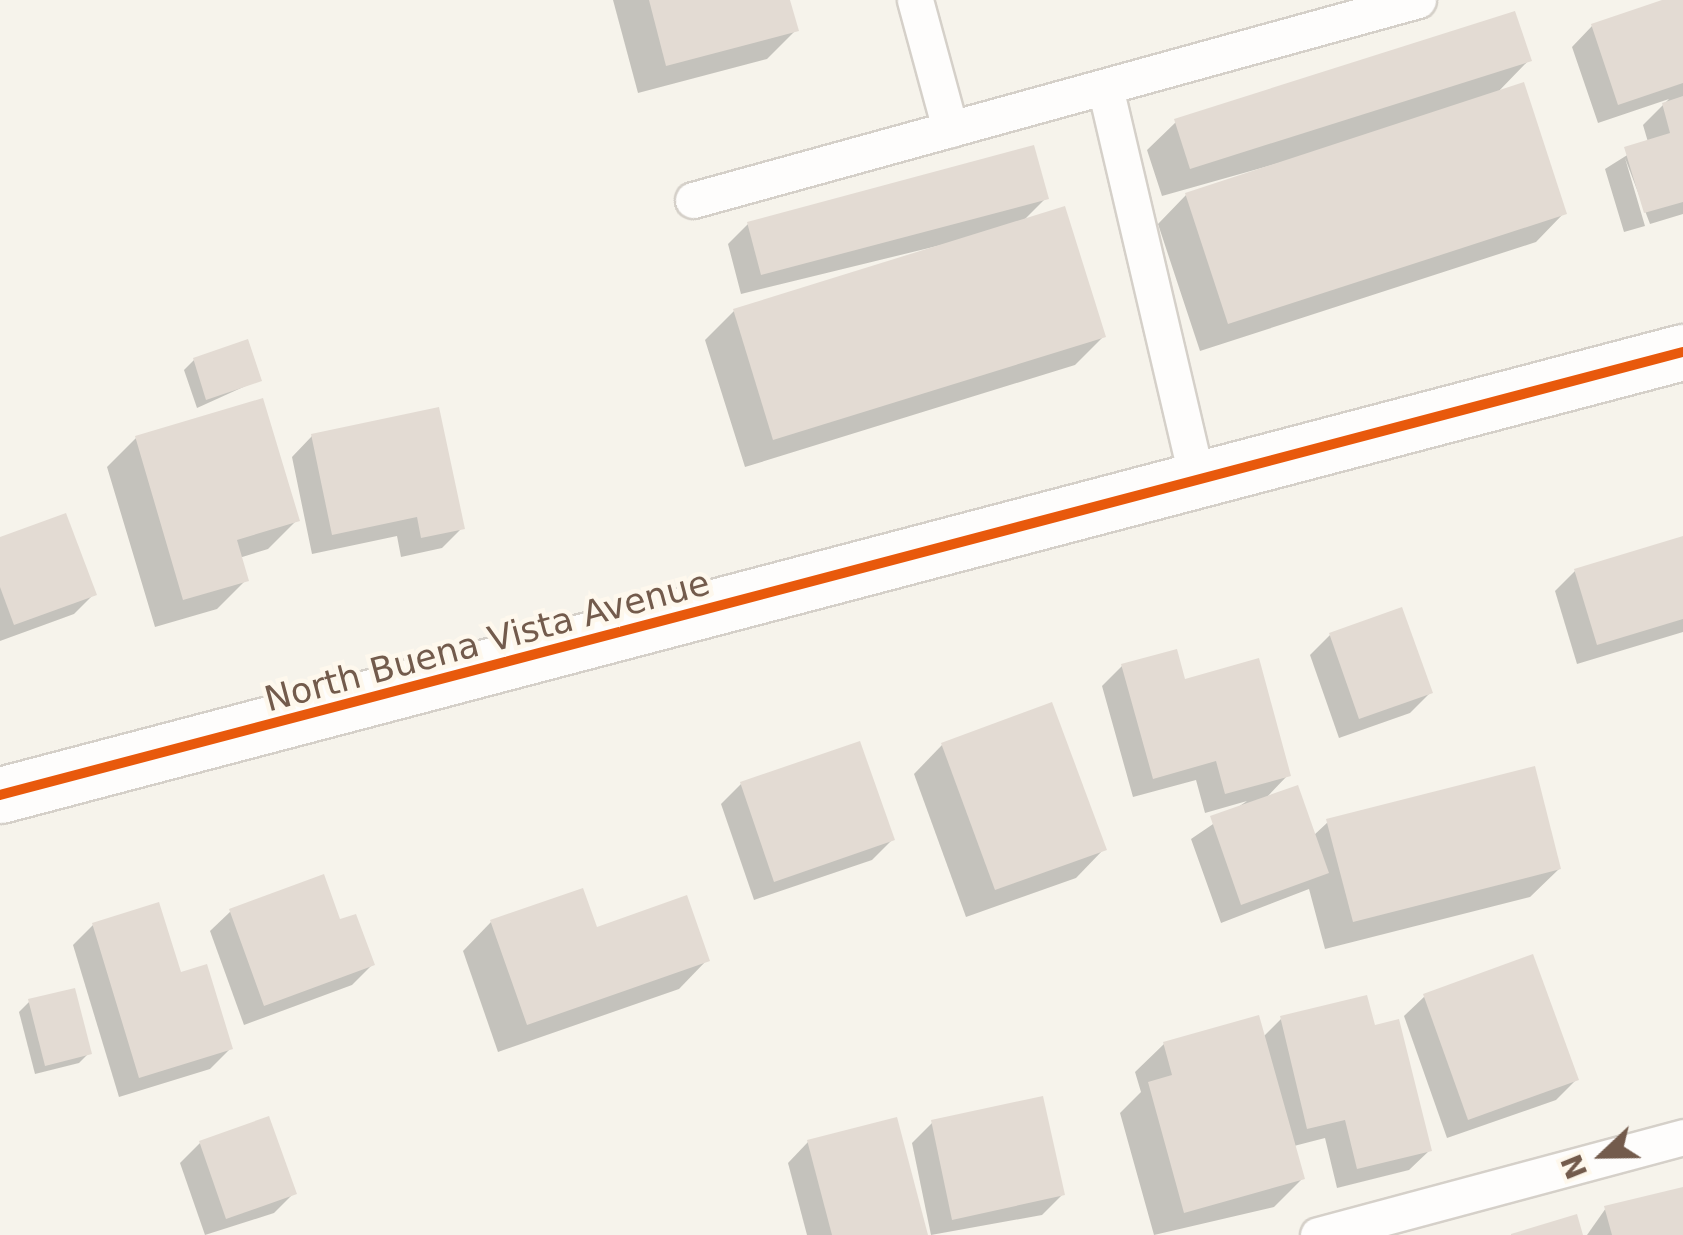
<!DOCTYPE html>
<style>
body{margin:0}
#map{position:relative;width:1683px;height:1235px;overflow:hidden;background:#f6f3eb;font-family:"DejaVu Sans",sans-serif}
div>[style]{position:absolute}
.shadow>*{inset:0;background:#0003}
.building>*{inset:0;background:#e3dbd3}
.roads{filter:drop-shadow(2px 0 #d5d0c9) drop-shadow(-2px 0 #d5d0c9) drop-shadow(0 2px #d5d0c9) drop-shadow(0 -2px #d5d0c9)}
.lane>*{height:35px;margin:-17.5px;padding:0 17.5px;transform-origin:17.5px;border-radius:17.5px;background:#fefdfc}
.secondary>*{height:55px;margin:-27.5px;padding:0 27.5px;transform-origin:27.5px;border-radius:27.5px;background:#fefdfc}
.cycleway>*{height:10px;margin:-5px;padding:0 5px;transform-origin:5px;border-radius:5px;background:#e8590c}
span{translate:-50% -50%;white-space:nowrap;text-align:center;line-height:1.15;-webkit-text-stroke:9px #fef8ed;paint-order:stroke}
.street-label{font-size:35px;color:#735b4c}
.north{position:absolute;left:1553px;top:1105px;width:100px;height:100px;-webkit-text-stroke:8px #fef8ed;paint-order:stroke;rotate:248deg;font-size:28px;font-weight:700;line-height:40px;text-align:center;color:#735b4c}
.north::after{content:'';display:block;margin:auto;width:35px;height:45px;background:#735b4c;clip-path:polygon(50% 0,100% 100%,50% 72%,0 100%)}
</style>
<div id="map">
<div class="shadow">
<i style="clip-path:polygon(613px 0,788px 0,796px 30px,767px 59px,638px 93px)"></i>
<i style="clip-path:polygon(1670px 0,1683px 0,1683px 214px,1650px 224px,1625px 158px,1645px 226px,1624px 232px,1605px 169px,1648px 142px,1643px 125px,1669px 99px,1598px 123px,1572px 47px,1592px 26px)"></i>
<i style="clip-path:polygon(1529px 60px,1496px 94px,1564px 213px,1536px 242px,1200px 351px,1158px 224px,1186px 195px,1311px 154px,1162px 196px,1147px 150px,1176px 122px)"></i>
<i style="clip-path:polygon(1046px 198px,1022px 222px,1103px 337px,1075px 365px,745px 467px,705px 340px,734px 311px,978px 236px,741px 294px,728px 244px,748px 224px)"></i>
<i style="clip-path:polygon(194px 360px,259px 380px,197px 408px,184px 370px)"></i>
<i style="clip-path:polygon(312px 436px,462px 528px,442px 548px,401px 557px,397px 536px,312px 554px,292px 457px)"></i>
<i style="clip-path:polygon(136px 438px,297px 520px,268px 549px,239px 558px,246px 580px,217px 609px,155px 627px,107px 467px)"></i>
<i style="clip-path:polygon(1683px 538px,1683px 632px,1577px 664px,1555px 591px,1575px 571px)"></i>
<i style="clip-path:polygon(0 540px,94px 594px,74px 614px,0 641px)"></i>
<i style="clip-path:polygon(1330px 635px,1430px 693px,1410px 713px,1339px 738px,1310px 655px)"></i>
<i style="clip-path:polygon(1122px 666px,1184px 682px,1288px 775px,1264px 800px,1313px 836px,1328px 822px,1559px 869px,1530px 897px,1325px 949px,1309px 889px,1221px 923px,1191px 839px,1247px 801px,1205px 813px,1196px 780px,1133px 797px,1102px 686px)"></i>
<i style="clip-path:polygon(942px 745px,1104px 849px,1076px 878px,966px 917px,914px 774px)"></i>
<i style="clip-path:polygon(741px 784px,892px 840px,872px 860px,754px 900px,721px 804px)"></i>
<i style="clip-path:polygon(231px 911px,372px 965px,352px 985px,244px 1025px,210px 931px)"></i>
<i style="clip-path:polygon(491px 922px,595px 930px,707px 960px,679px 989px,498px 1052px,463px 951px)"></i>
<i style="clip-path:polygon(93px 925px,179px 975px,230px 1049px,210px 1069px,119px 1097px,73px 945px)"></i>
<i style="clip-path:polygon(1425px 996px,1576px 1080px,1556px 1100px,1447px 1138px,1404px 1016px)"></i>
<i style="clip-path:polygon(29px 1002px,89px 1053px,79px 1063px,35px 1074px,19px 1012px)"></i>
<i style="clip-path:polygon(1281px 1019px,1373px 1028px,1430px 1150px,1409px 1170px,1337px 1188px,1325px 1138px,1294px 1146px,1303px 1178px,1274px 1207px,1154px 1235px,1120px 1113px,1141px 1092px,1135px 1072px,1164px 1044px,1263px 1037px)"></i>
<i style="clip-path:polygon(932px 1123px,1062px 1195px,1042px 1215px,931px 1235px,912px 1143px)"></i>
<i style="clip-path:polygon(808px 1142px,925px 1235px,807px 1235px,788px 1163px)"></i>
<i style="clip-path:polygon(200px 1143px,294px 1193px,274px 1213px,205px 1235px,180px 1163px)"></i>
<i style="clip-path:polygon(1683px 1189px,1683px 1235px,1587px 1235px,1606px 1208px)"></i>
</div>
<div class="building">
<i style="clip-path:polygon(649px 0,790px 0,799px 31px,666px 66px)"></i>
<i style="clip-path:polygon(1662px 0,1683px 0,1683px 83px,1618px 105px,1591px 24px)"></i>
<i style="clip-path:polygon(1515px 11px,1532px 61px,1190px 169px,1174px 119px)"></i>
<i style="clip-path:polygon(1524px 82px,1567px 214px,1228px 324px,1185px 193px)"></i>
<i style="clip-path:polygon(1683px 96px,1683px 202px,1644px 213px,1624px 147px,1670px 133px,1662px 103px)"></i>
<i style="clip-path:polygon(1034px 145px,1049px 199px,761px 275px,747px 222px)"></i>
<i style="clip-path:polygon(1065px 206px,1106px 337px,773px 440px,733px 309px)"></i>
<i style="clip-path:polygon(248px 339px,262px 381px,206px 400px,193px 358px)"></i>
<i style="clip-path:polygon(263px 398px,300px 521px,237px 540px,249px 581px,183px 600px,135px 436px)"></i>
<i style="clip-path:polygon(439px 407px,465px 529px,421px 538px,417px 517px,332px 535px,311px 434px)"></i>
<i style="clip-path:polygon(66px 513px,97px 595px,14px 625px,0 587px,0 537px)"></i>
<i style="clip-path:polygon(1683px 536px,1683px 619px,1597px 645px,1574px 569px)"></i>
<i style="clip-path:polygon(1402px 607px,1433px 693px,1359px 719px,1329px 633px)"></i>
<i style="clip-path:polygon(1177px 649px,1185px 679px,1259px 658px,1291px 776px,1225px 794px,1216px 761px,1153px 779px,1121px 664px)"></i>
<i style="clip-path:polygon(1052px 702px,1107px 850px,995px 890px,941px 743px)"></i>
<i style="clip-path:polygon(860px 741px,895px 840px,774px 882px,740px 782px)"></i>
<i style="clip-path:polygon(1535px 766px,1561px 869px,1353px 922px,1326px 819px)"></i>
<i style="clip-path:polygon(1298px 785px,1329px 873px,1241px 905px,1210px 816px)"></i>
<i style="clip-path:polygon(324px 874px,340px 919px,356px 914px,375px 965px,264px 1006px,229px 909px)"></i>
<i style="clip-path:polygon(583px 888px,597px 927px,687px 895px,710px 961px,527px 1025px,490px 920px)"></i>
<i style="clip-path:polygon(159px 902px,181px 972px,207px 964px,233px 1049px,139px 1078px,92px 923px)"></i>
<i style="clip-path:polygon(1533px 954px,1579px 1080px,1468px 1120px,1423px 994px)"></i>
<i style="clip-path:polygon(75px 988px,92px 1054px,45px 1066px,28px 999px)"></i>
<i style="clip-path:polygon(1367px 995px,1375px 1025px,1399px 1019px,1432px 1151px,1357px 1169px,1345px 1120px,1307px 1129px,1280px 1016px)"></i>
<i style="clip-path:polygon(1259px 1015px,1305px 1179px,1184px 1213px,1148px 1082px,1172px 1075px,1163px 1042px)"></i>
<i style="clip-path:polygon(1043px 1096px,1065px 1195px,952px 1220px,931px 1120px)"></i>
<i style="clip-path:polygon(269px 1116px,297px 1194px,226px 1219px,199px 1141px)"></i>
<i style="clip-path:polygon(897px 1117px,928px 1235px,832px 1235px,807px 1140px)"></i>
<i style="clip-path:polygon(1683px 1187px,1683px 1235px,1612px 1235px,1604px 1206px)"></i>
<i style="clip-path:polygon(1577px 1214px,1583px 1235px,1511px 1235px,1511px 1234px)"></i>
</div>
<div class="roads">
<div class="lane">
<i style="left:915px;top:0;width:134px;rotate:74.8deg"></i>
<i style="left:1105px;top:87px;width:409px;rotate:76.8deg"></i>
<i style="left:693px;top:200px;width:752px;rotate:-15.42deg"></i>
<i style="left:1318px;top:1235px;width:378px;rotate:-15deg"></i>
</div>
<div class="secondary">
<i style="left:0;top:795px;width:1740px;rotate:-14.75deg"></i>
</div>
</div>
<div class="cycleway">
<i style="left:0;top:795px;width:1740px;rotate:-14.75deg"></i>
</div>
<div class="street-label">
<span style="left:487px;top:641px;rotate:-15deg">North Buena Vista Avenue</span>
</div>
<div class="north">N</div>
</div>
